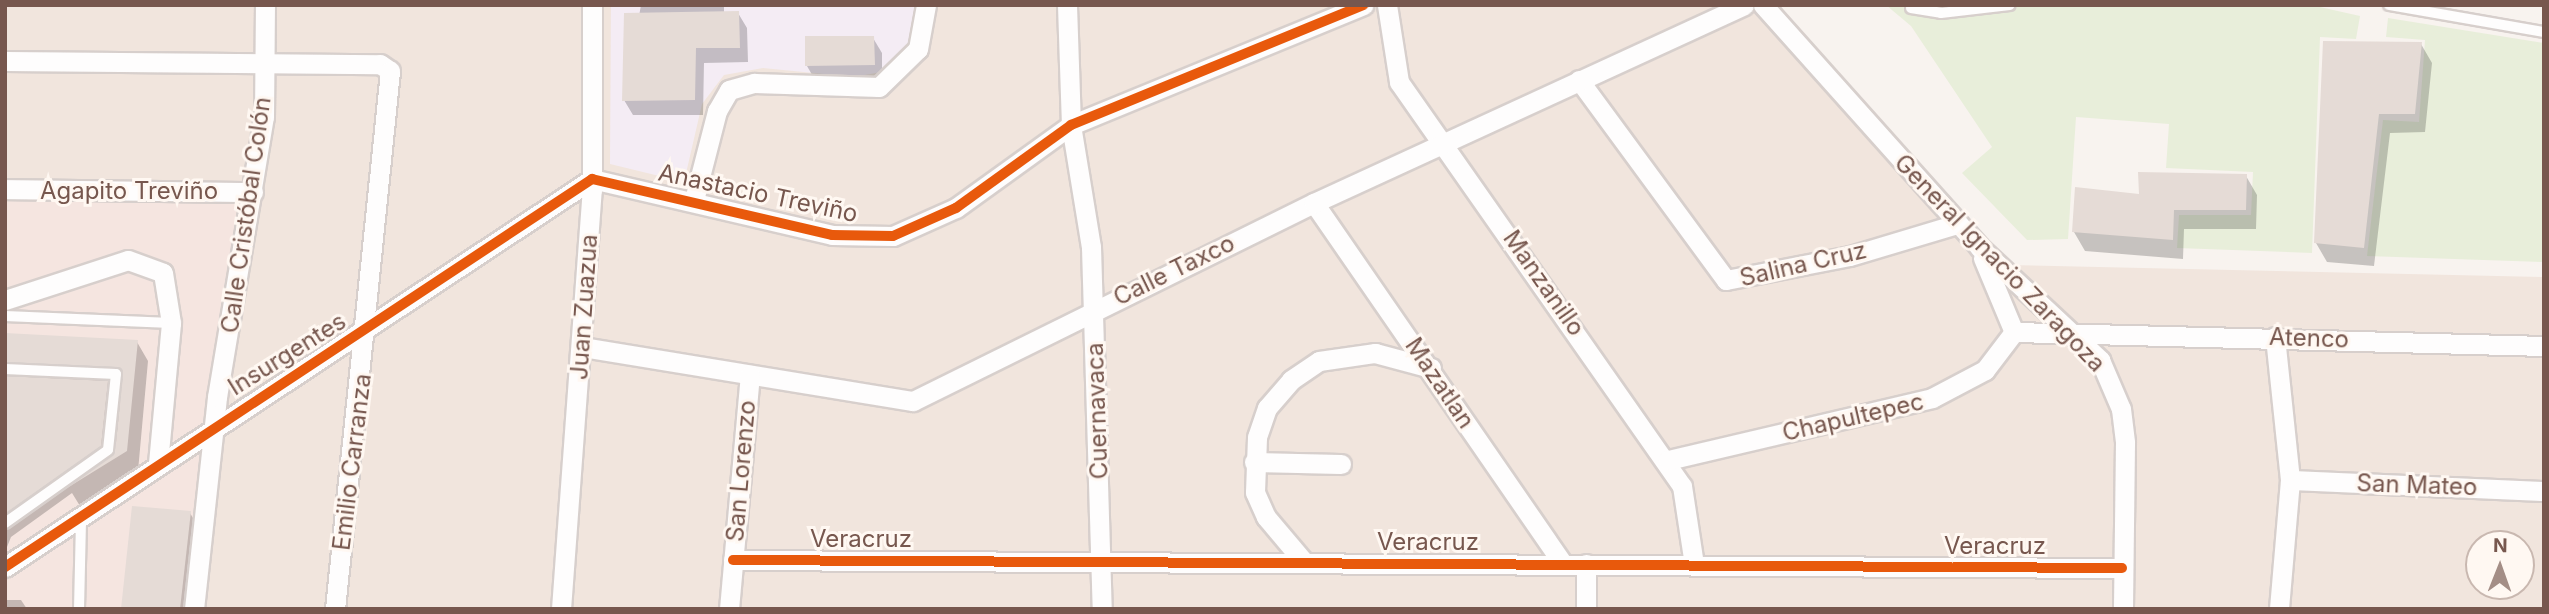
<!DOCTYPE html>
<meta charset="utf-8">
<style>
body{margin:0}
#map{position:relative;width:2549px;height:614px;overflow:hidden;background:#f8f3ef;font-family:Inter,sans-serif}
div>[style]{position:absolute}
.residential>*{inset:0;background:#f1e5dd}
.commercial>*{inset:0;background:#f5e5e0}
.education>*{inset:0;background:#f4ecf4}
.green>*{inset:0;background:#e8eeda}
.shadow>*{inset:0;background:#0003}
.building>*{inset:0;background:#e5dbd6}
.roads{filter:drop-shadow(2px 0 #d7cfcc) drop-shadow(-2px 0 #d7cfcc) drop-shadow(0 2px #d7cfcc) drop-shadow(0 -2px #d7cfcc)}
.lane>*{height:10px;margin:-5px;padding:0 5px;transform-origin:5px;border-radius:5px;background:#fefdfd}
.street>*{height:19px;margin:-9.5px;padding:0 9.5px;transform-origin:9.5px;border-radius:9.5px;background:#fefdfd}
.cycleway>*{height:10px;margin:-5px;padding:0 5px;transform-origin:5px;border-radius:5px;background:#e8590c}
span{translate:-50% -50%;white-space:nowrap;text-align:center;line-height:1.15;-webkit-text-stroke:6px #fff8f2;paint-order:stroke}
.street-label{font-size:24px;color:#77574e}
.frame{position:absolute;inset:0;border:7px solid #77574e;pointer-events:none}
.north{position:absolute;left:2465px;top:530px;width:70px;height:70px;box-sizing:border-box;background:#fff8f2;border:2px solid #c9b8b0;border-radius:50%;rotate:1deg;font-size:19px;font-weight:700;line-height:28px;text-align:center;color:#77574e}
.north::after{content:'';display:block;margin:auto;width:24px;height:32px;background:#a48e86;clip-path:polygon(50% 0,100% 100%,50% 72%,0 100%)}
</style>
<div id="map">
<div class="residential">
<i style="clip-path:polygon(evenodd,5px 5px,1763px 5px,2006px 265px,2544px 277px,2544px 609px,195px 609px,5px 556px,5px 5px,2479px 544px,2521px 544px,2521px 586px,2479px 586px,2479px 544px)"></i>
</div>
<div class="commercial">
<i style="clip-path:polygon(5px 190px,253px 192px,194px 609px,5px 609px)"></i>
</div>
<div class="education">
<i style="clip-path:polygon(611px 5px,918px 5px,918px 33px,881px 72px,854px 77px,763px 68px,724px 75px,702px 104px,684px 182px,610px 164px)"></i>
</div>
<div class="green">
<i style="clip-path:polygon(1886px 5px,2311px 5px,2360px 16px,2356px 39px,2320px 37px,2312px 253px,2177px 248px,2179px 215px,2251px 215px,2253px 172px,2166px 168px,2169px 124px,2076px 117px,2068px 239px,2027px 240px,1962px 173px,1992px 147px,1911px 26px)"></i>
<i style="clip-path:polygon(2388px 18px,2544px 43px,2544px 262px,2367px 256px,2383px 120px,2419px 122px,2425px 40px,2386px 37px)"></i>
</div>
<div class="shadow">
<i style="clip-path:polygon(641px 5px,724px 5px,724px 13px,738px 13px,747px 28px,748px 62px,704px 63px,703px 115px,633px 115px,624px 100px)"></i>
<i style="clip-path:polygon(873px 38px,882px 53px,882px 80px,815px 80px,807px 66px)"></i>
<i style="clip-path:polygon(2324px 43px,2421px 44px,2432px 63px,2425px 132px,2390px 133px,2374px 266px,2327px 262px,2316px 243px)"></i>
<i style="clip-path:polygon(2246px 176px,2257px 195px,2256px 229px,2184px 229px,2183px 259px,2085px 251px,2074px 232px,2140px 196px)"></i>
<i style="clip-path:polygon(evenodd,5px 335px,137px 342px,148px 361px,138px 471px,80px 506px,72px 493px,11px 537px,5px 552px,5px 335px,109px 388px,122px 388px,121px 407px,109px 388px,5px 335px,117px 409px,116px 454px,112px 457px,117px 409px)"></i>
<i style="clip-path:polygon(190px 513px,201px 532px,192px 609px,123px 609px)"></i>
<i style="clip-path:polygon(5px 600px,21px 600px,27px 609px,5px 609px)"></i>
</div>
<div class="building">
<i style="clip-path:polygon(739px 11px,740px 48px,696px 48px,695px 100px,622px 101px,624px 13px)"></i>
<i style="clip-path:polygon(805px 36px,874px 36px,875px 65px,805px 66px)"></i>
<i style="clip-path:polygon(2323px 41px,2422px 42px,2415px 114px,2379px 114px,2364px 248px,2314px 243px)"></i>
<i style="clip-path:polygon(2138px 172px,2247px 174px,2246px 210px,2174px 210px,2173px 240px,2072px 232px,2075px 187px,2139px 194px)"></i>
<i style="clip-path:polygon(5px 333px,138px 340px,127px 451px,67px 488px,115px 453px,123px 372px,5px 362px)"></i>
<i style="clip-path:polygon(5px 376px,108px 381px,101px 446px,5px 514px)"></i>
<i style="clip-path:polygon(132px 506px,191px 511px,180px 609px,121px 609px)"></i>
</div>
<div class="roads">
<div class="lane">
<i style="left:2389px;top:5px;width:157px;rotate:9.9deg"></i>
<i style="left:1911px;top:8px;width:30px;rotate:9deg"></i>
<i style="left:1941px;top:13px;width:69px;rotate:-6.6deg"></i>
<i style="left:5px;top:316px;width:166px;rotate:2.4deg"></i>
<i style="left:5px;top:369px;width:111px;rotate:2.6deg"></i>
<i style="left:116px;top:374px;width:76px;rotate:96deg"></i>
<i style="left:108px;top:450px;width:126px;rotate:144.7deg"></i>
<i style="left:79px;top:609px;width:91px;rotate:-88.7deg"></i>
</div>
<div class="street">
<i style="left:1067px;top:5px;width:120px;rotate:88.1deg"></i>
<i style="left:1071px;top:125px;width:124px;rotate:80.7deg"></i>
<i style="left:1091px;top:247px;width:362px;rotate:88.3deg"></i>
<i style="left:1387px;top:5px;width:78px;rotate:81.1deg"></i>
<i style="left:1399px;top:82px;width:493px;rotate:55deg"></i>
<i style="left:1682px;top:486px;width:79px;rotate:81.3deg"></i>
<i style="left:1763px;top:5px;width:324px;rotate:48.2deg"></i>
<i style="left:1979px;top:247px;width:166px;rotate:43deg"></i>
<i style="left:2100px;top:360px;width:53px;rotate:66.8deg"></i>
<i style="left:2121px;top:409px;width:34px;rotate:83deg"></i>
<i style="left:2125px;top:443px;width:166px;rotate:90.7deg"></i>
<i style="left:5px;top:61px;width:375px;rotate:0.5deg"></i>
<i style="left:380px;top:64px;width:12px;rotate:35deg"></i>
<i style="left:390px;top:71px;width:541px;rotate:95.84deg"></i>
<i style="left:1579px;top:80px;width:248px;rotate:53.7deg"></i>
<i style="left:1726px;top:280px;width:126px;rotate:-11deg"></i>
<i style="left:1850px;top:256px;width:112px;rotate:-16.7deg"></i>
<i style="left:5px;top:189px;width:248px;rotate:0.7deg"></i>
<i style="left:694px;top:200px;width:92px;rotate:-75.5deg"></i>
<i style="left:717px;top:111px;width:24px;rotate:-60deg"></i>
<i style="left:729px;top:90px;width:26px;rotate:-16deg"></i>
<i style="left:754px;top:83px;width:125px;rotate:1.8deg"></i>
<i style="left:879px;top:87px;width:54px;rotate:-44.3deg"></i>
<i style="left:918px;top:49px;width:45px;rotate:-79.7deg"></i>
<i style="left:1314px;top:203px;width:439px;rotate:55.4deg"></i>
<i style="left:1983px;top:258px;width:80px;rotate:67.3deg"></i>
<i style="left:2014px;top:332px;width:530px;rotate:1.51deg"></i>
<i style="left:5px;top:300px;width:129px;rotate:-18deg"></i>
<i style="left:128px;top:260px;width:37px;rotate:20deg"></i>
<i style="left:163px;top:273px;width:51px;rotate:80.9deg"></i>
<i style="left:171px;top:323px;width:142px;rotate:95.3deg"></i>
<i style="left:2275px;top:337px;width:144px;rotate:84deg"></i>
<i style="left:2290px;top:480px;width:129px;rotate:94.9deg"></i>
<i style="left:582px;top:347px;width:335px;rotate:9.3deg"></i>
<i style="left:913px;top:401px;width:447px;rotate:-26.3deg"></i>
<i style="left:1314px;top:203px;width:473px;rotate:-24.7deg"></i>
<i style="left:1668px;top:460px;width:271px;rotate:-13.2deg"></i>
<i style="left:1932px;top:398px;width:60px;rotate:-27.8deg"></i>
<i style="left:1985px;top:370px;width:48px;rotate:-52.7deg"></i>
<i style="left:1254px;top:462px;width:87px;rotate:1.3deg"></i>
<i style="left:2290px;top:480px;width:254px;rotate:2.5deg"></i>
<i style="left:733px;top:560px;width:1389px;rotate:0.33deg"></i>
<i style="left:1304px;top:562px;width:59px;rotate:-130.2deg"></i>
<i style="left:1266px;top:517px;width:27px;rotate:-114deg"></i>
<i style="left:1255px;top:492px;width:55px;rotate:-87.9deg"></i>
<i style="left:1257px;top:437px;width:31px;rotate:-71deg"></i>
<i style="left:1267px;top:408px;width:37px;rotate:-49deg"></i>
<i style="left:1291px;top:380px;width:34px;rotate:-34deg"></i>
<i style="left:1319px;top:361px;width:57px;rotate:-8.1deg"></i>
<i style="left:1375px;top:353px;width:58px;rotate:15deg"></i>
<i style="left:1586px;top:564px;width:45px;rotate:90deg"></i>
<i style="left:5px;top:567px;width:704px;rotate:-33.46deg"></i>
<i style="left:592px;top:179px;width:246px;rotate:13.1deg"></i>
<i style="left:832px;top:235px;width:61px;rotate:0.9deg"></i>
<i style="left:893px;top:236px;width:69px;rotate:-24deg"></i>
<i style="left:956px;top:208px;width:142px;rotate:-35.8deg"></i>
<i style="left:1071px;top:125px;width:316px;rotate:-22.3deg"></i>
<i style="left:194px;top:609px;width:213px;rotate:-83.8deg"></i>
<i style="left:217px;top:397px;width:284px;rotate:-80.5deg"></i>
<i style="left:264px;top:117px;width:112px;rotate:-89.5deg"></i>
<i style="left:561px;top:609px;width:420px;rotate:-85.8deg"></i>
<i style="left:592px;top:190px;width:185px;rotate:-90deg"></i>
<i style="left:729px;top:609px;width:235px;rotate:-84.9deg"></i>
</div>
</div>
<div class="cycleway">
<i style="left:733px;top:560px;width:1389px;rotate:0.33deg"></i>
<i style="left:5px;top:567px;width:704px;rotate:-33.46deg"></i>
<i style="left:592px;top:179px;width:246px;rotate:13.1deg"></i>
<i style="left:832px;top:235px;width:61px;rotate:0.9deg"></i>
<i style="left:893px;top:236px;width:69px;rotate:-24deg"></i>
<i style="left:956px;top:208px;width:142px;rotate:-35.8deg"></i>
<i style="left:1071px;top:125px;width:316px;rotate:-22.3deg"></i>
</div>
<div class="street-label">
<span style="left:129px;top:191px">Agapito Treviño</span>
<span style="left:758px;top:193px;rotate:12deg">Anastacio Treviño</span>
<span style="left:246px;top:215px;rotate:-82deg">Calle Cristóbal Colón</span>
<span style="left:2000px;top:263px;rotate:46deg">General Ignacio Zaragoza</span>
<span style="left:1803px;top:264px;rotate:-13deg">Salina Cruz</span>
<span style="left:1174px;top:270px;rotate:-26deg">Calle Taxco</span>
<span style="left:1544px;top:283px;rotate:55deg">Manzanillo</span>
<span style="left:584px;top:307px;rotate:-86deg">Juan Zuazua</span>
<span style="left:2309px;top:338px;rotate:2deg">Atenco</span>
<span style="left:287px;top:354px;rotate:-32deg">Insurgentes</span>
<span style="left:1440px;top:383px;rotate:56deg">Mazatlan</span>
<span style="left:1097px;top:411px;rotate:-92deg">Cuernavaca</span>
<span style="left:1853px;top:417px;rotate:-13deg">Chapultepec</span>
<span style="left:352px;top:462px;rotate:-83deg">Emilio Carranza</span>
<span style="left:741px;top:471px;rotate:-85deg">San Lorenzo</span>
<span style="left:2417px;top:485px;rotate:2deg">San Mateo</span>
<span style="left:861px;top:539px">Veracruz</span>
<span style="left:1428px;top:542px">Veracruz</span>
<span style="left:1995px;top:546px">Veracruz</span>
</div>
<div class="frame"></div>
<div class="north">N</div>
</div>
